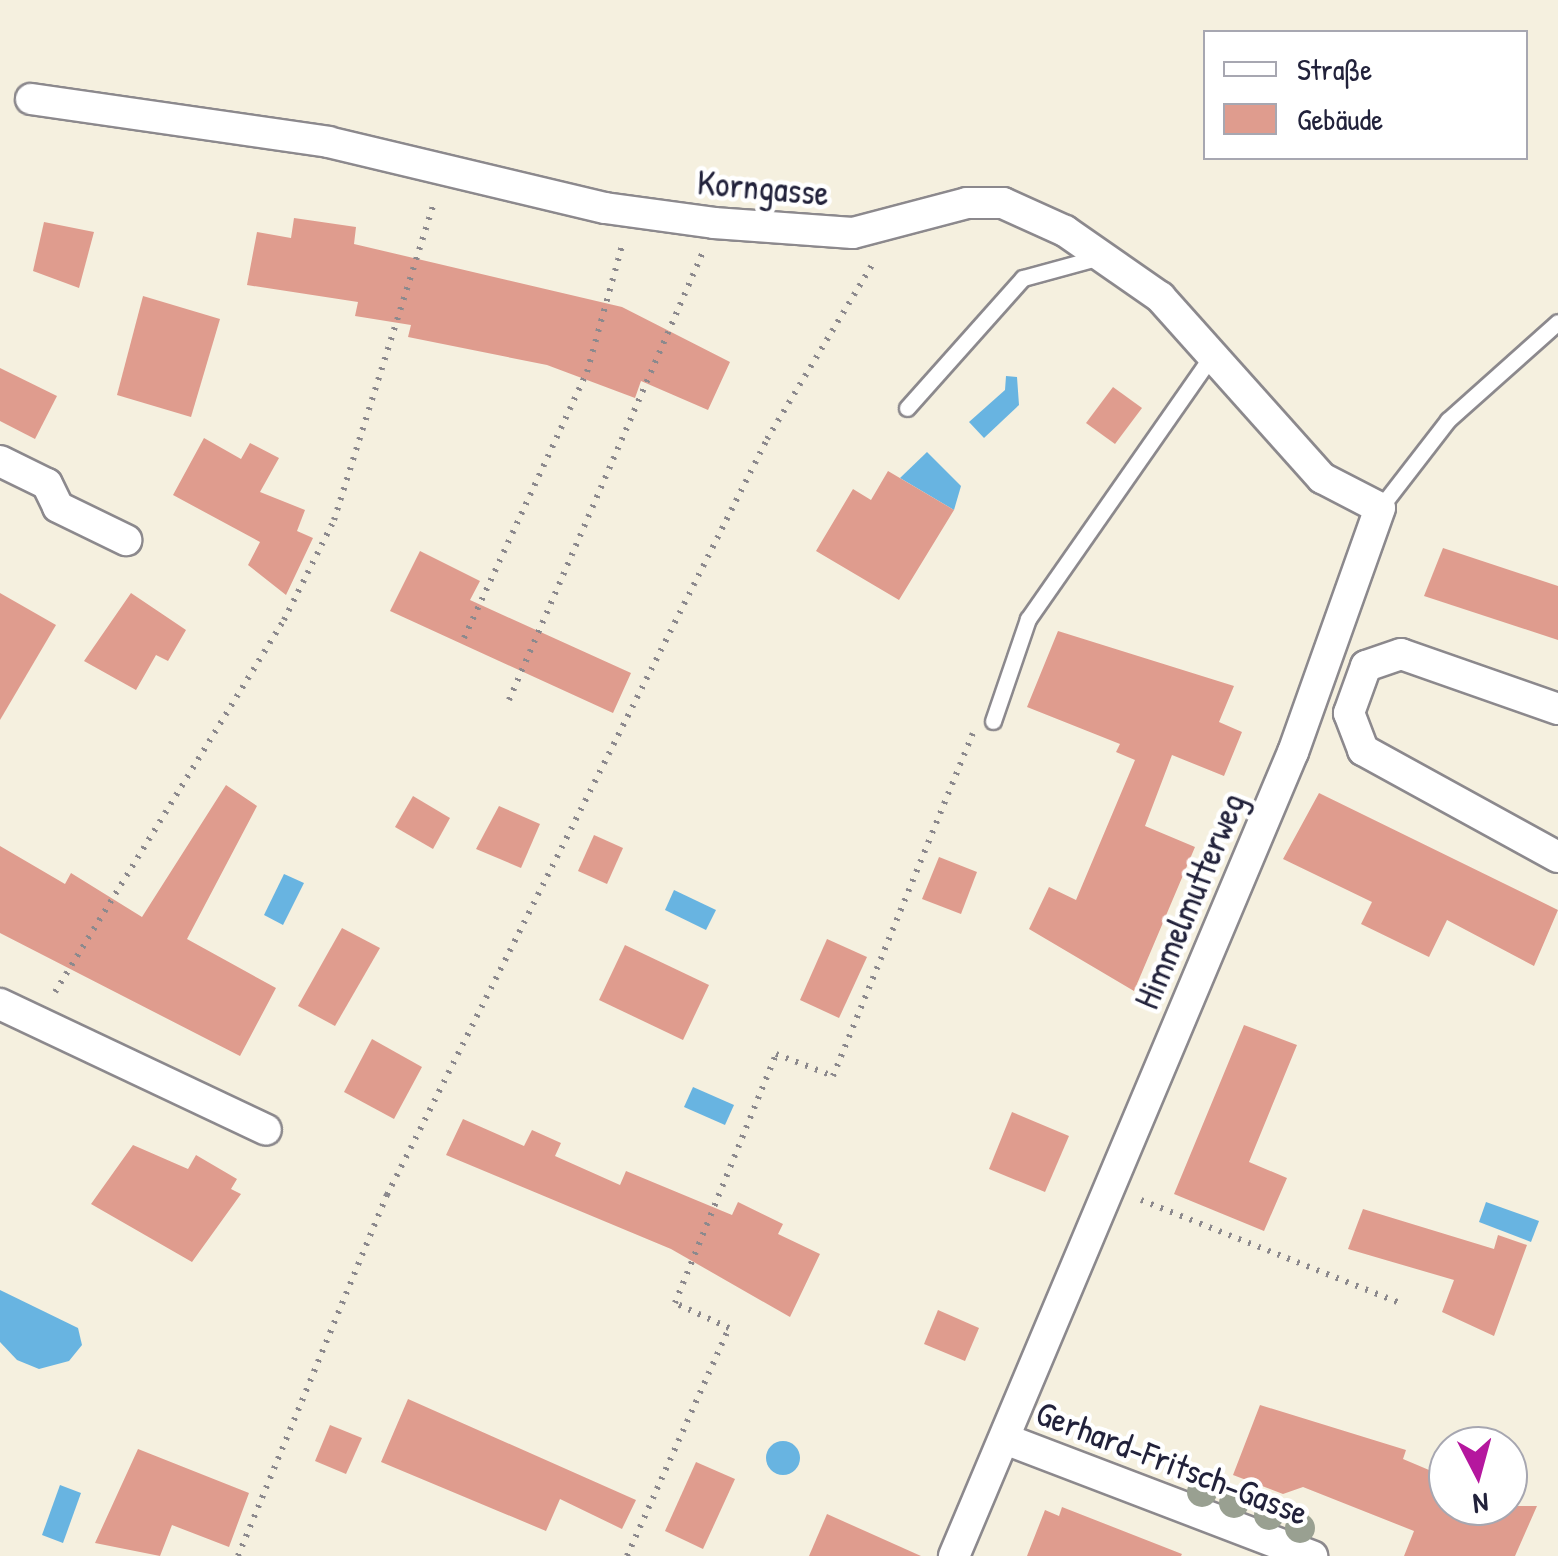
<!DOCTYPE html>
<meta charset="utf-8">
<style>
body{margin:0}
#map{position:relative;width:1558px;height:1556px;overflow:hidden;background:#f5f0df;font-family:"Patrick Hand",sans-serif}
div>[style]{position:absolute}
.water>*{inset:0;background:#68b4e1}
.round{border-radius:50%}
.building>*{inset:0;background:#df9c8e}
.path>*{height:6px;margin-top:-3px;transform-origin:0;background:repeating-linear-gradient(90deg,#8c898d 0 2.5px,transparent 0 10.5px)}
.roads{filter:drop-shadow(2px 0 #8c898d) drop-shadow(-2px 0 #8c898d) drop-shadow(0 2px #8c898d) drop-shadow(0 -2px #8c898d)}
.lane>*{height:15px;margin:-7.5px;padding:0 7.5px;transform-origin:7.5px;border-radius:7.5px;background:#fff}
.street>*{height:30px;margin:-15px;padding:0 15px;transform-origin:15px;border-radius:15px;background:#fff}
.trees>*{width:30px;height:30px;margin:-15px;border-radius:50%;background:#99a091}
span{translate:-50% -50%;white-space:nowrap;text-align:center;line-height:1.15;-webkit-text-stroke:9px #fff;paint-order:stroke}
.street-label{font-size:35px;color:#22223b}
.legend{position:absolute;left:1203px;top:30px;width:325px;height:130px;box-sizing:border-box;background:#fff;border:2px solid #a7a7b1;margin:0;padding:12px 18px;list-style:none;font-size:30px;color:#22223b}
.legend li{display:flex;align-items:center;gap:20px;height:50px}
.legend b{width:50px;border:2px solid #a7a7b1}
.north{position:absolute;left:1428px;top:1426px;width:100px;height:100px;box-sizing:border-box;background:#fff;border:2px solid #a7a7b1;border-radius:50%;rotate:174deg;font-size:28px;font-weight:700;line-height:40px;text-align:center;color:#22223b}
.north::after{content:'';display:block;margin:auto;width:35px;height:45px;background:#b5179e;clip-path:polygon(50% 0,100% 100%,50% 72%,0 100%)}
</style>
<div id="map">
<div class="water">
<i style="clip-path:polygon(1006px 376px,1017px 377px,1019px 405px,984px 438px,969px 422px,1005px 390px)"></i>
<i style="clip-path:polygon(927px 452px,961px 486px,954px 510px,900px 478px)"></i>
<i style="clip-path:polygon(284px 874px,304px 883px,283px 925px,264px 915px)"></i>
<i style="clip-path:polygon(674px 890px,716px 910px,706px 930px,665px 910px)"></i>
<i style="clip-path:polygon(693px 1087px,734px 1105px,725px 1125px,684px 1107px)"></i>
<i style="clip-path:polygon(1486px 1202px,1539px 1221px,1531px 1242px,1479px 1222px)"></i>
<i style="clip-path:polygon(0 1290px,78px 1328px,82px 1345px,69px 1361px,39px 1369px,17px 1360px,0 1342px)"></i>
<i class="round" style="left:766px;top:1441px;width:34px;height:34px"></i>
<i style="clip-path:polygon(60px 1485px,81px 1493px,63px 1543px,42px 1535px)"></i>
</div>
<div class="building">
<i style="clip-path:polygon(294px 218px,356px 227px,354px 244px,622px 307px,730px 362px,708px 410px,641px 381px,635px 398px,547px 365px,408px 337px,411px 325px,355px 316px,358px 302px,247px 285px,257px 232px,291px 238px)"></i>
<i style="clip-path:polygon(44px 222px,94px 232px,79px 288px,33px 271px)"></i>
<i style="clip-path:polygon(143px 296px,220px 319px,191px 417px,117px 395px)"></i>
<i style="clip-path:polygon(0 368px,57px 396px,35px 439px,0 421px)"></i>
<i style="clip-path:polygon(1113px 387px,1142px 408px,1115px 444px,1086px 423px)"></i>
<i style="clip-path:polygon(204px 438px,241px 459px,250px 443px,279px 458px,260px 492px,305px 510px,297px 531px,313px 538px,286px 595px,248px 565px,260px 542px,173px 495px)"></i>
<i style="clip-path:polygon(888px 471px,954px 510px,899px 600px,816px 551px,853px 489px,871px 500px)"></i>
<i style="clip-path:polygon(1443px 548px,1558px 586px,1558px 640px,1424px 596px)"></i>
<i style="clip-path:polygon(420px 551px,480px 581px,470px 600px,631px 673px,613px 713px,390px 611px)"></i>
<i style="clip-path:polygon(0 593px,56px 625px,0 720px)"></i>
<i style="clip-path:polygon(131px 593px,186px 630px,168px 661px,156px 655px,136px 690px,84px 661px)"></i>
<i style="clip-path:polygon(1058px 631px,1234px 686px,1219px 722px,1242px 732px,1224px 776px,1172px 755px,1145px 826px,1195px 847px,1134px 991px,1029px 929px,1049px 887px,1076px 900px,1135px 760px,1116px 752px,1120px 744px,1027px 707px)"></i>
<i style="clip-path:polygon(226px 785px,257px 806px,187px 939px,276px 988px,240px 1056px,0 933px,0 846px,65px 884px,71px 873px,142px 917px)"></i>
<i style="clip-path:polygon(1319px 793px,1558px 910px,1534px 966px,1447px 920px,1429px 957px,1361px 924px,1372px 902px,1283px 859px)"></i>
<i style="clip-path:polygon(413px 796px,450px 818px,433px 849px,395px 827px)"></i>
<i style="clip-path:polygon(499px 806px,540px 824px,521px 868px,476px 849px)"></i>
<i style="clip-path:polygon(594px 835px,623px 848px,607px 884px,578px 871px)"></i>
<i style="clip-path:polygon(939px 857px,977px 872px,961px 914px,922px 899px)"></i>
<i style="clip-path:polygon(342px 928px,380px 948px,335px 1026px,298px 1006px)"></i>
<i style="clip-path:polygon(827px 939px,867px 957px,839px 1018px,800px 1000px)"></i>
<i style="clip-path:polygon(625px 945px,709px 985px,683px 1040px,599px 1000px)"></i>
<i style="clip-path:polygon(1244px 1025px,1297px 1045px,1249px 1162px,1287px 1178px,1264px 1231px,1174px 1194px)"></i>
<i style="clip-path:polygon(372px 1039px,422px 1067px,394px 1119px,344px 1092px)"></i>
<i style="clip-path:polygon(1012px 1112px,1069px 1136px,1045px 1192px,989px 1169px)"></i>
<i style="clip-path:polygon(463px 1119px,524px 1146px,532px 1130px,561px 1143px,555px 1156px,620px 1185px,626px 1171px,732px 1215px,738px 1202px,783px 1224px,778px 1234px,820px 1254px,790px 1317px,671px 1249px,446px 1155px)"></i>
<i style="clip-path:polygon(133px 1145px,188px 1169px,196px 1155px,237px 1179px,231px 1189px,241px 1194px,192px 1262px,91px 1204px)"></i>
<i style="clip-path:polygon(1363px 1209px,1494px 1249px,1498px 1235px,1527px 1245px,1494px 1336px,1442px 1312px,1454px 1280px,1348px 1249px)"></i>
<i style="clip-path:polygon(938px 1310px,979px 1328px,965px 1361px,924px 1344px)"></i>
<i style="clip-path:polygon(408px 1399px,636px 1500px,622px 1529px,560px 1499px,546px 1531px,381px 1462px)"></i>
<i style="clip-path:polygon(1260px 1405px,1406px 1450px,1403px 1459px,1448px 1478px,1448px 1506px,1537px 1506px,1515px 1556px,1404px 1556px,1414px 1531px,1303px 1487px,1283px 1494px,1233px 1475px)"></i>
<i style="clip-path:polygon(330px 1425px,362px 1438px,346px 1474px,315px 1461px)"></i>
<i style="clip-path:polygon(138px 1449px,249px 1493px,229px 1547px,172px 1525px,160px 1556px,95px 1543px)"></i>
<i style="clip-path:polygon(696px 1462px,735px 1479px,703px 1549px,665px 1531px)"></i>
<i style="clip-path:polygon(1062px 1507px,1182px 1554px,1181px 1556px,1027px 1556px,1045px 1510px,1059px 1516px)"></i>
<i style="clip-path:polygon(827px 1514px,921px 1556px,809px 1556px)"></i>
</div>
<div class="path">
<i style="left:464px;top:638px;width:293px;rotate:-65.2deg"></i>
<i style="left:587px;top:372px;width:135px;rotate:-74.5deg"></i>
<i style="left:509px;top:700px;width:488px;rotate:-66.6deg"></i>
<i style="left:55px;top:992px;width:437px;rotate:-58.4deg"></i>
<i style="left:284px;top:620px;width:112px;rotate:-63.4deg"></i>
<i style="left:334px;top:520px;width:333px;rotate:-72.5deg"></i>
<i style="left:1141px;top:1200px;width:279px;rotate:21.7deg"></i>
<i style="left:238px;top:1556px;width:391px;rotate:-67.6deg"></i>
<i style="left:387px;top:1195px;width:846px;rotate:-63.31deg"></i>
<i style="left:767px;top:439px;width:205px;rotate:-58.9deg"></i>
<i style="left:627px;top:1556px;width:250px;rotate:-65.9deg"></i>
<i style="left:729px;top:1328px;width:60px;rotate:-155.2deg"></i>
<i style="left:675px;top:1303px;width:269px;rotate:-67.9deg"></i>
<i style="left:776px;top:1054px;width:61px;rotate:21.1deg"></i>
<i style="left:833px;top:1076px;width:370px;rotate:-67.8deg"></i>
</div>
<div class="roads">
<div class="lane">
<i style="left:907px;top:408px;width:174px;rotate:-48.3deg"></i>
<i style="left:1023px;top:278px;width:80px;rotate:-15.3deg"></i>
<i style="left:1380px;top:508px;width:111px;rotate:-52.3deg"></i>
<i style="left:1448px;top:420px;width:147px;rotate:-41.7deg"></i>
<i style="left:993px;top:721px;width:108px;rotate:-71.1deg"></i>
<i style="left:1028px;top:619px;width:323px;rotate:-55.1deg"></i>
</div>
<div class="street">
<i style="left:31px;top:99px;width:300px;rotate:8.2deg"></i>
<i style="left:328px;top:142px;width:285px;rotate:13.4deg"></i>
<i style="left:605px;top:208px;width:110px;rotate:7.8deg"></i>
<i style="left:714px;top:223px;width:139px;rotate:4.1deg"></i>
<i style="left:853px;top:233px;width:118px;rotate:-14.7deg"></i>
<i style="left:967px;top:203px;width:36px"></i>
<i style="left:1003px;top:203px;width:68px;rotate:24.3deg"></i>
<i style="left:1065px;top:231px;width:116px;rotate:34.8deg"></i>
<i style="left:1160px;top:297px;width:243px;rotate:48.2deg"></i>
<i style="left:1322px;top:478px;width:65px;rotate:27.3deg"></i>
<i style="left:1380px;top:508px;width:259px;rotate:109.6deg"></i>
<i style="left:1293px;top:752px;width:873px;rotate:112.86deg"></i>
<i style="left:0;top:461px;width:52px;rotate:26.1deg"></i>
<i style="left:47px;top:484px;width:25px;rotate:64deg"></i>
<i style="left:58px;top:507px;width:76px;rotate:25.9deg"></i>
<i style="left:1558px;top:709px;width:166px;rotate:-160.7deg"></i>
<i style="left:1401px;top:654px;width:37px;rotate:161deg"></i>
<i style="left:1366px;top:666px;width:50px;rotate:109.9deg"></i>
<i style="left:1349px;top:713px;width:40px;rotate:69deg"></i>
<i style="left:1363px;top:750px;width:222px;rotate:28.8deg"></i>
<i style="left:0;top:1004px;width:294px;rotate:25.3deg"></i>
<i style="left:1005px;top:1439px;width:329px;rotate:20.9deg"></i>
</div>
</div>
<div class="trees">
<i style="left:1202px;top:1492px"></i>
<i style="left:1234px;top:1503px"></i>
<i style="left:1269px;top:1515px"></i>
<i style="left:1300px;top:1528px"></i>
</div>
<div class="street-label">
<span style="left:763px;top:188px;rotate:5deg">Korngasse</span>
<span style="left:1190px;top:901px;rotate:-67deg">Himmelmutterweg</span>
<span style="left:1172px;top:1463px;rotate:21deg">Gerhard-Fritsch-Gasse</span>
</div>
<ul class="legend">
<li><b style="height:12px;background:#fff"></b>Straße</li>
<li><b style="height:28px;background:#df9c8e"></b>Gebäude</li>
</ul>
<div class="north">N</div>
</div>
